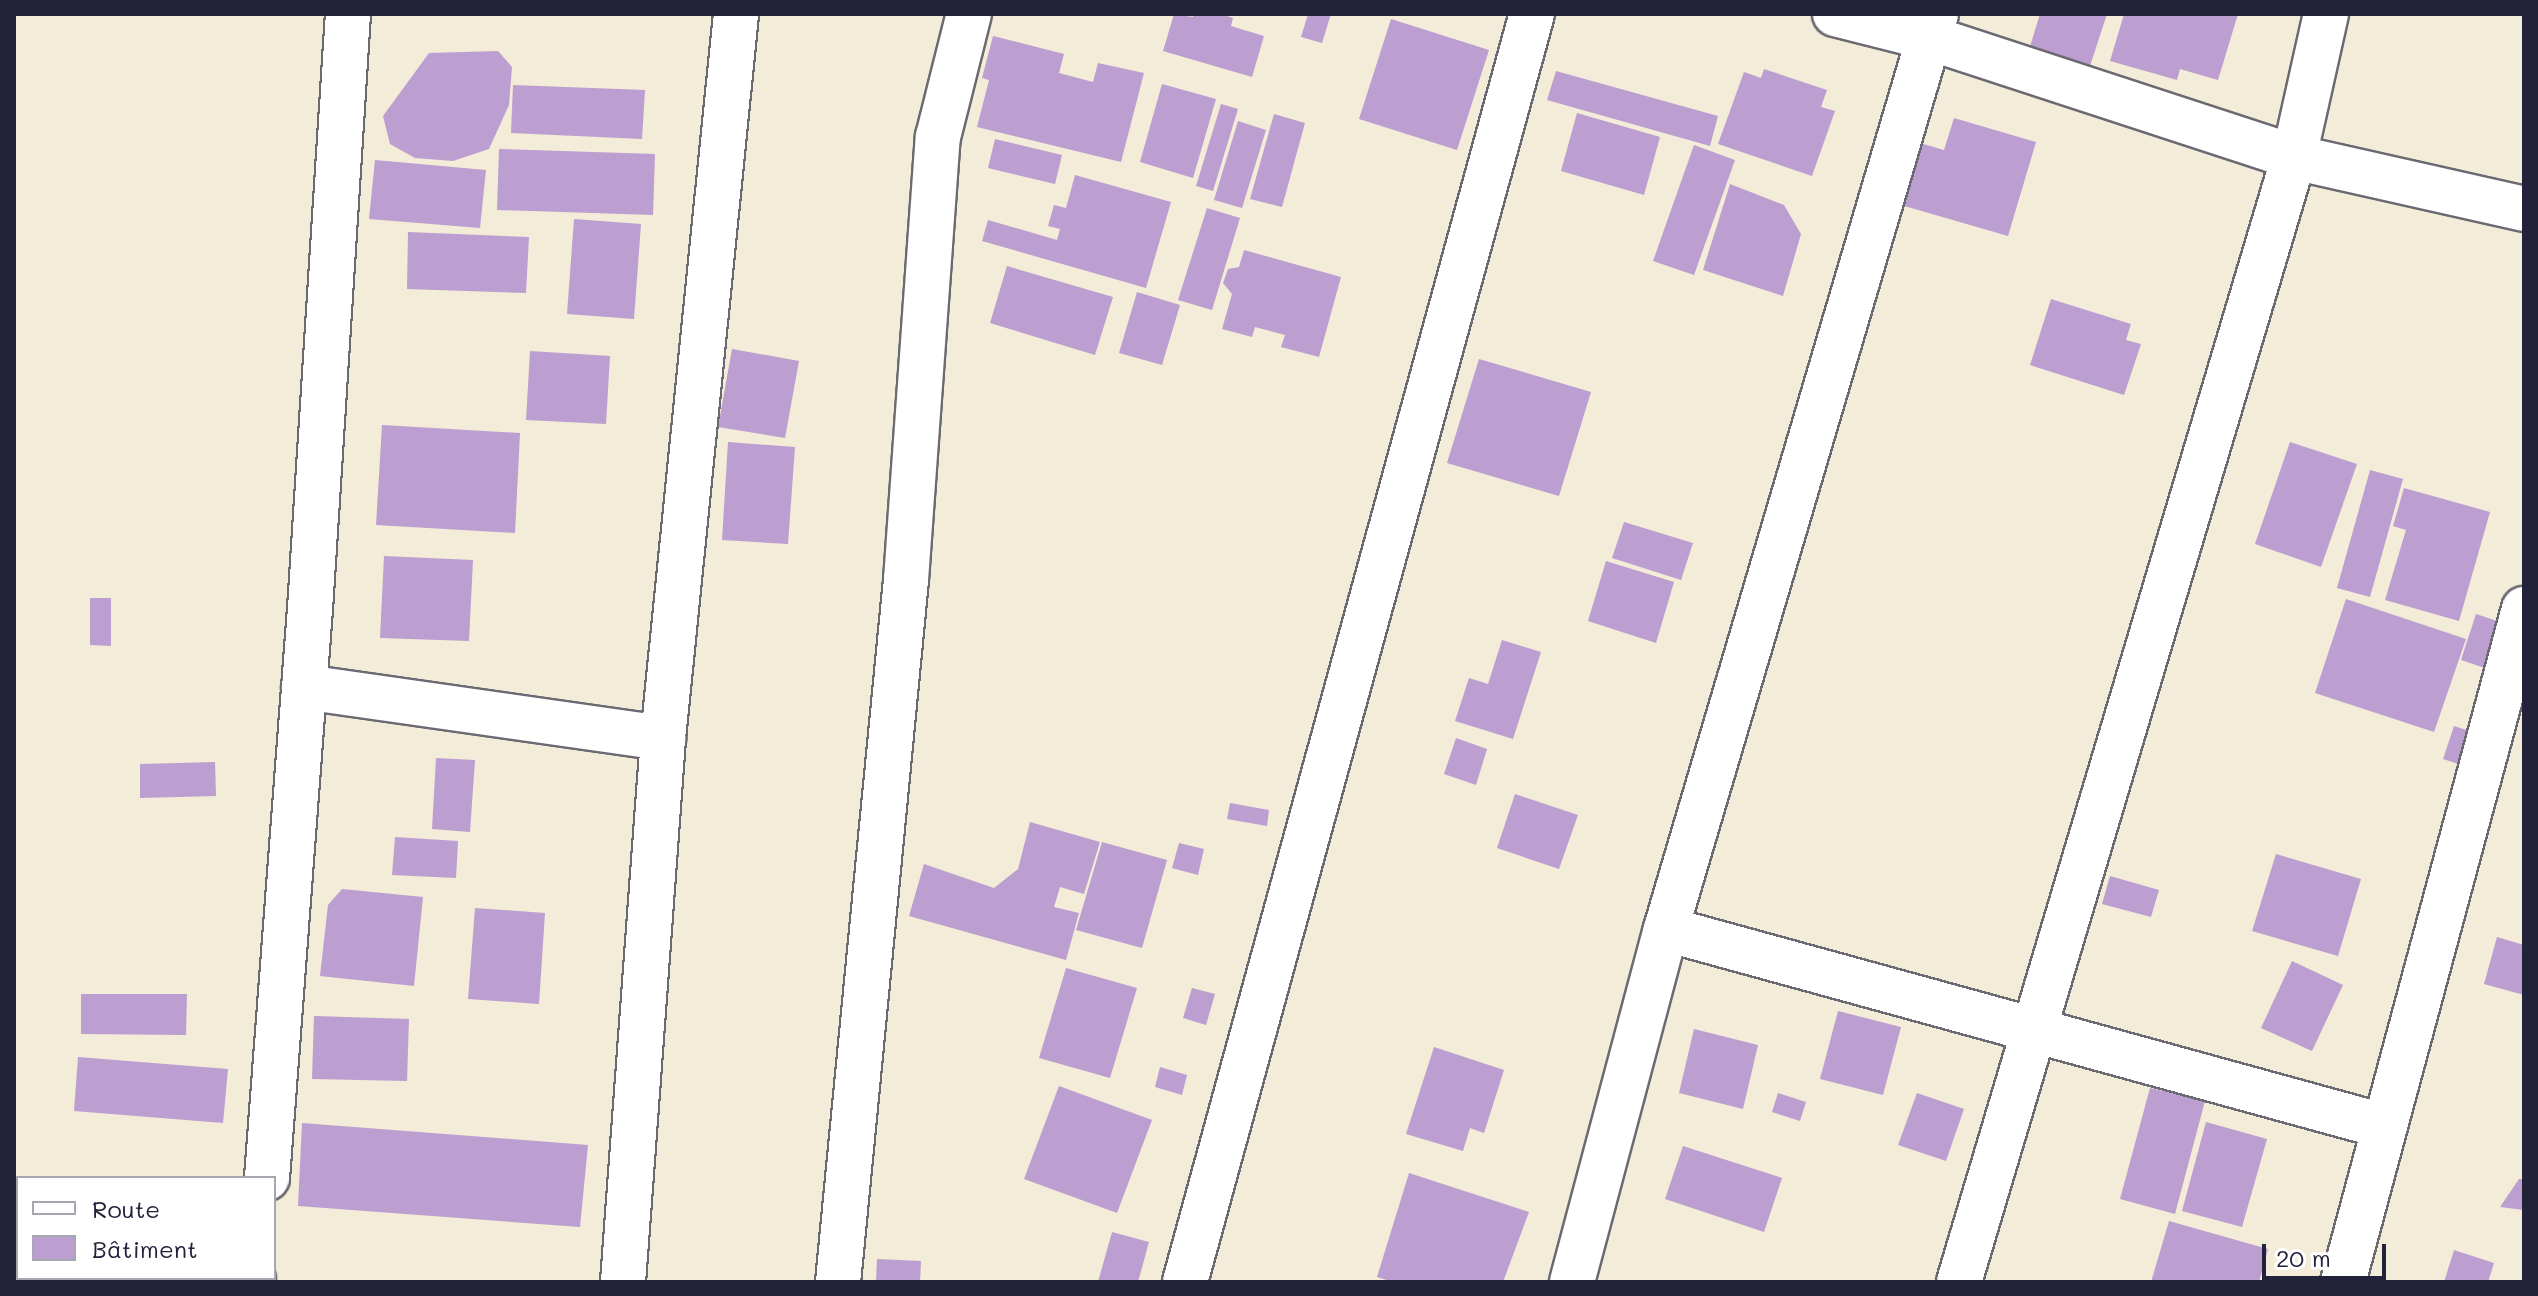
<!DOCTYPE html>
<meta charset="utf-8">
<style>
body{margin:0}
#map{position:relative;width:2538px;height:1296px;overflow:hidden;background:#f2ecd8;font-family:Mali,sans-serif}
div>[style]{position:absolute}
.building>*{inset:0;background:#bc9ed0}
.roads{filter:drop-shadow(2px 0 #6b6972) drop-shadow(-2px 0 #6b6972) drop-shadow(0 2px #6b6972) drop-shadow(0 -2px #6b6972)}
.street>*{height:44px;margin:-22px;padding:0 22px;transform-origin:22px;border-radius:22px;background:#fff}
span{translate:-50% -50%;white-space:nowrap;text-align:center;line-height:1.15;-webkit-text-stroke:6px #fff;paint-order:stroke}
.frame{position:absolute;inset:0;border:16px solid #22223b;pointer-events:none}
.legend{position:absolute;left:16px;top:1176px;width:260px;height:104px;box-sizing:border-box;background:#fff;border:2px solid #a7a7b1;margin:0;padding:10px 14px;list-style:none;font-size:24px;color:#22223b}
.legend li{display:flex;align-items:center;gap:16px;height:40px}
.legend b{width:40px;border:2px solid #a7a7b1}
.scale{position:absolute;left:2262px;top:1244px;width:124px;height:36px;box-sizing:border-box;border:4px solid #22223b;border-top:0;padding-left:10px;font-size:24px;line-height:28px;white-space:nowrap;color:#22223b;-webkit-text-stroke:6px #fff;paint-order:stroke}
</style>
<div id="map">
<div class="building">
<i style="clip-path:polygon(1174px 14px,1193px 17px,1194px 14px,1221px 14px,1233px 18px,1231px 26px,1264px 36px,1252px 77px,1163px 51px)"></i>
<i style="clip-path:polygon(1308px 14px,1331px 14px,1322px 43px,1301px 37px)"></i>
<i style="clip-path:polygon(2040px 14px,2107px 14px,2088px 72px,2028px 53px)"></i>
<i style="clip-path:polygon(2124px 14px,2238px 14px,2218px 80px,2180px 69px,2177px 80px,2110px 61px)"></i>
<i style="clip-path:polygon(1391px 19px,1489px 50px,1457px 150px,1359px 119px)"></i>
<i style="clip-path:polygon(993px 36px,1064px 54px,1059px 73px,1093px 82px,1098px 63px,1144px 73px,1121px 162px,977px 127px,989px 80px,982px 78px)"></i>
<i style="clip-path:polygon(498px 51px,512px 67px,509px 105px,489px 149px,453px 161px,415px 158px,390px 144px,383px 116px,429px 53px)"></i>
<i style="clip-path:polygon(1764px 69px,1827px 90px,1821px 107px,1835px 111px,1812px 176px,1718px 144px,1744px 72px,1761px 78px)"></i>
<i style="clip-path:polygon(1556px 71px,1718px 116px,1710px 146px,1547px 100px)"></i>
<i style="clip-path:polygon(1162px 84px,1216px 99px,1193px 178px,1140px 162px)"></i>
<i style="clip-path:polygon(513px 85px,645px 90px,642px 139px,511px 133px)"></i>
<i style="clip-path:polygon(1221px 104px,1238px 109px,1213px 191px,1196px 186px)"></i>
<i style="clip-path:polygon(1577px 113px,1660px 137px,1644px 195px,1561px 171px)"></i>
<i style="clip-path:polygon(1274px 114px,1305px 123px,1282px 207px,1250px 199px)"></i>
<i style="clip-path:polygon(1954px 118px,2036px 142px,2008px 236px,1894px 203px,1913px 141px,1944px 150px)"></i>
<i style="clip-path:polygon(1238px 121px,1266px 130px,1242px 208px,1214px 200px)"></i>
<i style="clip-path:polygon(995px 139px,1062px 155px,1055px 184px,988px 168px)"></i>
<i style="clip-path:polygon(1694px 145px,1735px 160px,1694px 275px,1653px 261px)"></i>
<i style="clip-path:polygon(499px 149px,655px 154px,653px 215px,497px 210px)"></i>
<i style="clip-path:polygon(375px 160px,486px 170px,480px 228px,369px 219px)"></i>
<i style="clip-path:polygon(1075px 175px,1171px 202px,1146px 288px,982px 241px,988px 220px,1057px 240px,1060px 229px,1048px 226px,1054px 205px,1066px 208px)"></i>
<i style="clip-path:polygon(1730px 184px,1784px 205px,1801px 234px,1783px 296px,1703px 270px)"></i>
<i style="clip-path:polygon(1207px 208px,1240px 218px,1212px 310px,1178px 300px)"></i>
<i style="clip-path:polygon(574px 219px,641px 224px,634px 319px,567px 314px)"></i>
<i style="clip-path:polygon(408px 232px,529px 237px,526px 293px,407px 289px)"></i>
<i style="clip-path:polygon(1244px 250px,1341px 277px,1319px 357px,1281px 347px,1285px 335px,1255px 327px,1252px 337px,1222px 329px,1232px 294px,1223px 283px,1228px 269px,1239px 267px)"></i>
<i style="clip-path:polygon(1007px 266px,1113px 297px,1095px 355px,990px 323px)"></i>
<i style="clip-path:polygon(1137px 292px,1180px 305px,1162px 365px,1119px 353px)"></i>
<i style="clip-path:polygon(2051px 299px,2131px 324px,2126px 340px,2141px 344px,2124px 395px,2030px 365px)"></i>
<i style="clip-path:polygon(732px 349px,799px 361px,785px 438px,718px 427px)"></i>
<i style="clip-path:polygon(530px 351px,610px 356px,606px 424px,526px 420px)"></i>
<i style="clip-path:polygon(1479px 359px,1591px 392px,1559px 496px,1447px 463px)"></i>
<i style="clip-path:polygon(382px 425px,520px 433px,515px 533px,376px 525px)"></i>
<i style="clip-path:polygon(728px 442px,795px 447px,788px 544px,722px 540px)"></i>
<i style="clip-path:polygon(2290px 442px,2357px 464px,2321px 567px,2255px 544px)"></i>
<i style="clip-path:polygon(2370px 470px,2403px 479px,2370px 597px,2337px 588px)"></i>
<i style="clip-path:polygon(2404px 488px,2490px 512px,2459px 621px,2385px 600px,2406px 530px,2393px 526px)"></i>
<i style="clip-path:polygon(1624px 522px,1693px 543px,1681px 580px,1612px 558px)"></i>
<i style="clip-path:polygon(384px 556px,473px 560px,469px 641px,380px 638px)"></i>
<i style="clip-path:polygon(1606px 561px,1674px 582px,1656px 643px,1588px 621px)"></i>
<i style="clip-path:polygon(90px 598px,111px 598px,111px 646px,90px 645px)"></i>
<i style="clip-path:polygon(2346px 599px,2466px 639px,2434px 732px,2315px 693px)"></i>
<i style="clip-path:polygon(2476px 614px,2500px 622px,2485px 668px,2461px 660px)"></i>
<i style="clip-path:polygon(1502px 640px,1541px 652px,1513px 739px,1455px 721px,1469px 678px,1488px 684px)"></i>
<i style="clip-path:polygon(2454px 726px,2479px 734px,2468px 767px,2443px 759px)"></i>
<i style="clip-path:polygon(1456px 738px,1487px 749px,1476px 785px,1444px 774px)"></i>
<i style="clip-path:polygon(436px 758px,475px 760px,470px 832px,432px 829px)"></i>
<i style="clip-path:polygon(215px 762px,216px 796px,140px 798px,140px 764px)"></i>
<i style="clip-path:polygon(1515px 794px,1578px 815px,1559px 869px,1497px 848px)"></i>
<i style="clip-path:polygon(1230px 803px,1269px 810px,1267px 826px,1227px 819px)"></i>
<i style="clip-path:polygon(1030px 822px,1100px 842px,1084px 894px,1060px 887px,1054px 907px,1079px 913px,1066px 960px,909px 916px,924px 864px,994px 888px,1018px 869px)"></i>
<i style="clip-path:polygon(395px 837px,458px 841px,456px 878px,392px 875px)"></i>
<i style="clip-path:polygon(1102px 842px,1167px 860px,1142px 948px,1076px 930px)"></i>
<i style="clip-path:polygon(1179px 843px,1204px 849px,1198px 875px,1172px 868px)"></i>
<i style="clip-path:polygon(2276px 854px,2361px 879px,2338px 956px,2252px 931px)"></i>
<i style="clip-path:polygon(2110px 876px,2159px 890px,2151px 917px,2102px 904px)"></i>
<i style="clip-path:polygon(342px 889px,423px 897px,414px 986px,320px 976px,328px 905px)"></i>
<i style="clip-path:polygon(475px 908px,545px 913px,539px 1004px,468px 999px)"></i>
<i style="clip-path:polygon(2497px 937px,2524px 945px,2524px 995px,2484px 984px)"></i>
<i style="clip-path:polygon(2292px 961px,2343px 985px,2312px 1051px,2261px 1028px)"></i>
<i style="clip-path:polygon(1066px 968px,1137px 988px,1110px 1078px,1039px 1058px)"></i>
<i style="clip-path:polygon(1192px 988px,1215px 994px,1206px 1025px,1183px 1018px)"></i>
<i style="clip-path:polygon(81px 994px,187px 994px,186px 1035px,81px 1034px)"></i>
<i style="clip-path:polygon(1838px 1011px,1901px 1027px,1883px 1095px,1820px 1079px)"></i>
<i style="clip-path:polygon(314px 1016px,409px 1019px,407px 1081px,312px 1079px)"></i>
<i style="clip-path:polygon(1694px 1029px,1758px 1045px,1743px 1109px,1679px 1093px)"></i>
<i style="clip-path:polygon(1434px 1047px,1504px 1070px,1484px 1133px,1470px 1128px,1463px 1151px,1406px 1134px)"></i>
<i style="clip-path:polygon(78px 1057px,228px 1069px,223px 1123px,74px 1111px)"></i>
<i style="clip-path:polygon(1160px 1067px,1187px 1075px,1182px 1095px,1155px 1087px)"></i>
<i style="clip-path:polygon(1059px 1086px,1152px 1120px,1117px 1213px,1024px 1179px)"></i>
<i style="clip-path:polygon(2150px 1088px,2205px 1101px,2175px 1214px,2120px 1199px)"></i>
<i style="clip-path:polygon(1778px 1093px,1806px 1102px,1800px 1121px,1772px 1112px)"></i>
<i style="clip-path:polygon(1917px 1093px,1964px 1109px,1946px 1161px,1898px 1145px)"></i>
<i style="clip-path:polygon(2206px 1122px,2267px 1139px,2242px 1227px,2182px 1211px)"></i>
<i style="clip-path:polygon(302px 1123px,588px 1145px,580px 1227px,298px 1206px)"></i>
<i style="clip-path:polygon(1683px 1146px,1782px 1178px,1764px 1232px,1665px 1199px)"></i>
<i style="clip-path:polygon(1409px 1173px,1529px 1212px,1503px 1282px,1393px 1282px,1377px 1277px)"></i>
<i style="clip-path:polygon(2519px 1179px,2524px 1179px,2524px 1210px,2500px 1207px)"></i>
<i style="clip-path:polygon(2169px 1221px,2268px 1249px,2259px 1282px,2151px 1282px)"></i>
<i style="clip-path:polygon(1112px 1232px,1149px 1242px,1138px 1282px,1098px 1282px)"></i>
<i style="clip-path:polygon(2454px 1250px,2494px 1263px,2488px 1282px,2444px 1282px)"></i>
<i style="clip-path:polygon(877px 1259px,921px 1261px,920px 1282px,876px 1282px)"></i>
</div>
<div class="roads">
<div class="street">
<i style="left:1835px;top:14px;width:98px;rotate:14.2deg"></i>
<i style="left:1930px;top:38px;width:383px;rotate:18.1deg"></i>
<i style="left:2294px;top:157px;width:236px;rotate:12.7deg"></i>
<i style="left:304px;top:687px;width:363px;rotate:8.1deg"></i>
<i style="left:1666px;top:929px;width:744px;rotate:15.36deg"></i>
<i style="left:267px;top:1178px;width:571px;rotate:-85.68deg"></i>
<i style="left:310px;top:609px;width:596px;rotate:-86.35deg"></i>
<i style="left:252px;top:1282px;width:4px;rotate:-76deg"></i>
<i style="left:623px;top:1282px;width:545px;rotate:-85.79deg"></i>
<i style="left:663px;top:738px;width:728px;rotate:-84.24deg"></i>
<i style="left:838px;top:1282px;width:705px;rotate:-84.47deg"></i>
<i style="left:906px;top:580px;width:444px;rotate:-85.9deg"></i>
<i style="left:938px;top:137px;width:127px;rotate:-75.9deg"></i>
<i style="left:1185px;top:1282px;width:1315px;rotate:-74.7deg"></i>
<i style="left:1572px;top:1282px;width:365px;rotate:-75.1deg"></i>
<i style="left:1666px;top:929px;width:954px;rotate:-73.56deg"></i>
<i style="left:1959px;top:1282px;width:1174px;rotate:-73.42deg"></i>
<i style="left:2294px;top:157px;width:147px;rotate:-77.4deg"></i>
<i style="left:2343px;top:1282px;width:697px;rotate:-74.95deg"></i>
</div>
</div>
<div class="frame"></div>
<ul class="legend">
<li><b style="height:10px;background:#fff"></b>Route</li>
<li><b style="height:22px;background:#bc9ed0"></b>Bâtiment</li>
</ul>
<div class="scale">20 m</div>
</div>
